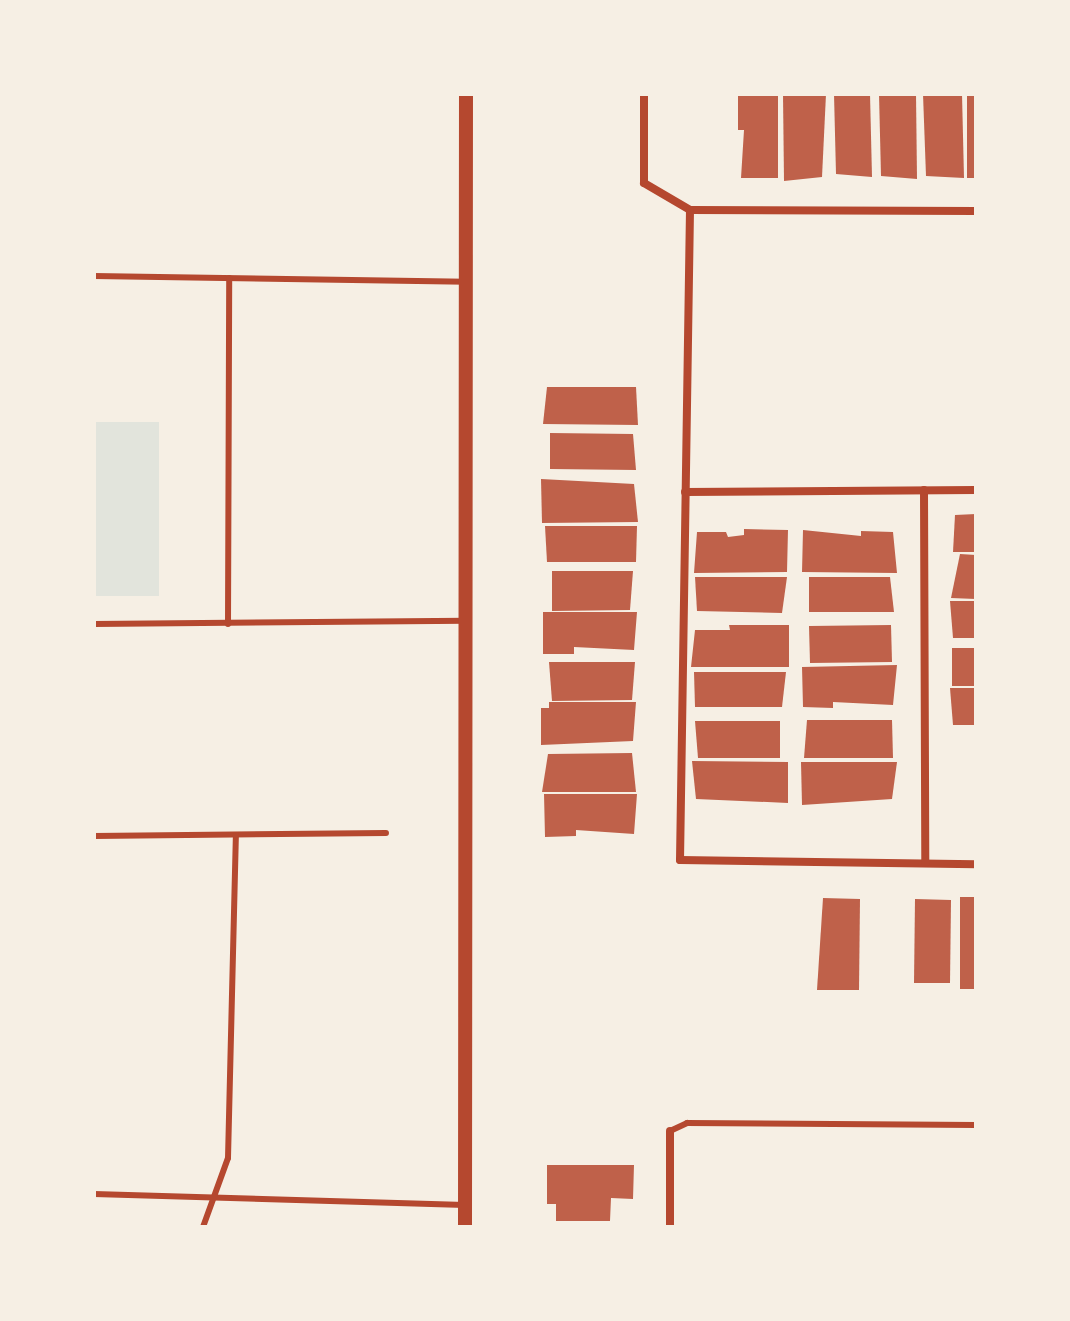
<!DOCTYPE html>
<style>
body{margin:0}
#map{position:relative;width:1070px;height:1321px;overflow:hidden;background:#f6efe4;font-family:"PT Sans Narrow",sans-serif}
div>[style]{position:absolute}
.green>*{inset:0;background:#e2e4dc}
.building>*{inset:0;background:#bf614a}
.service>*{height:6px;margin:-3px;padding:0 3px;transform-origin:3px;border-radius:3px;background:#b5482f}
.minor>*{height:8px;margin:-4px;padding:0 4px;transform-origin:4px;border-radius:4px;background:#b5482f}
.tertiary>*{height:14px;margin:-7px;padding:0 7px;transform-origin:7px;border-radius:7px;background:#b5482f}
span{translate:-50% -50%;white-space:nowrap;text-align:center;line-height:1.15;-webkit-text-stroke:6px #f6efe4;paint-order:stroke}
.frame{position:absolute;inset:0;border:96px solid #f6efe4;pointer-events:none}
</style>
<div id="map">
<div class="green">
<i style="clip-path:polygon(94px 422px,159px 422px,159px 596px,94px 596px)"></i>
</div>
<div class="building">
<i style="clip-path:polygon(738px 94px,778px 94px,778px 178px,741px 178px,744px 130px,738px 130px)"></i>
<i style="clip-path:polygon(783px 94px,826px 94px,822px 177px,784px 181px)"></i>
<i style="clip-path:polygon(834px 94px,870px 94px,872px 177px,836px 174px)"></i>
<i style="clip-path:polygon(879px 94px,916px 94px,917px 179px,881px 176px)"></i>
<i style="clip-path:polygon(923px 94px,962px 94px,964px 178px,926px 176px)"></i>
<i style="clip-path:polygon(967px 94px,976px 94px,976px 178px,967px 178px)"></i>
<i style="clip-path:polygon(547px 387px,636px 387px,638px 425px,543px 424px)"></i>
<i style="clip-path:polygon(550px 433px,633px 434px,636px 470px,550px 469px)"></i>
<i style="clip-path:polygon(541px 479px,634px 484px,638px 522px,542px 523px)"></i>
<i style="clip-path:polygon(976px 514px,976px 552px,953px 552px,955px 515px)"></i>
<i style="clip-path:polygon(545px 526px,637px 526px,636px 562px,547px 562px)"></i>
<i style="clip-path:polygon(744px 529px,788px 530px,787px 572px,694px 573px,697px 532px,726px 532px,728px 537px,744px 535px)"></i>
<i style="clip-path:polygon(803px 530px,861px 536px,861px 531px,893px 532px,897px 573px,802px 572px)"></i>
<i style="clip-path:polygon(960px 554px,976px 555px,976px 599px,951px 598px)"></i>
<i style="clip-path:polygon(552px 571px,633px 571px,630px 610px,552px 611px)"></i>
<i style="clip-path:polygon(695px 577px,787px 577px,782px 613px,697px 611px)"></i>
<i style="clip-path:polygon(809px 577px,890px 577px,894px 612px,809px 612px)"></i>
<i style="clip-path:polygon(950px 601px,976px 601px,976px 638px,953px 638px)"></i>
<i style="clip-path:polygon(543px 612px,637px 612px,634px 650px,574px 647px,574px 654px,543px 654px)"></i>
<i style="clip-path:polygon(729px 625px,789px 625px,789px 667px,691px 667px,695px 630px,730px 630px)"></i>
<i style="clip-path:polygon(891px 625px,892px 662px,810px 663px,809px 626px)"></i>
<i style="clip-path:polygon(952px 648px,976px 648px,976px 686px,952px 686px)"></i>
<i style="clip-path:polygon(549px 662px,635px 662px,632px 700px,552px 701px)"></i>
<i style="clip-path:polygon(897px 665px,893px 705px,833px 702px,833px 708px,803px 707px,802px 667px)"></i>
<i style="clip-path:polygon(694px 672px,786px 672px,782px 707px,695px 707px)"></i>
<i style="clip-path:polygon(950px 688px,976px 688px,976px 725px,953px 725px)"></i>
<i style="clip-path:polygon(549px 702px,636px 702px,633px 741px,541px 745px,541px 708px,549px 708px)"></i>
<i style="clip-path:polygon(807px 720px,892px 720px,893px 758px,804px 758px)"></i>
<i style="clip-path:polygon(695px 721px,780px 721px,780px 758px,698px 758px)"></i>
<i style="clip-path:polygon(632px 753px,636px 792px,542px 792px,548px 754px)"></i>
<i style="clip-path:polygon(692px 761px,788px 762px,788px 803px,696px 799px)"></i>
<i style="clip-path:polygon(801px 762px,897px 762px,892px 799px,802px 805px)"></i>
<i style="clip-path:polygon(544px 794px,637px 794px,634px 834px,576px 830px,576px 836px,545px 837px)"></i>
<i style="clip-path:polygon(960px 897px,976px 897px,976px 989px,960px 989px)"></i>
<i style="clip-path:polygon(823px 898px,860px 899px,859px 990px,817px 990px)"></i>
<i style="clip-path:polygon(915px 899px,951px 900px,950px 983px,914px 983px)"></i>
<i style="clip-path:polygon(547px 1165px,634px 1165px,633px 1199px,611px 1198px,610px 1221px,556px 1221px,556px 1204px,547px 1204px)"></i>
</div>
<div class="service">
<i style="left:94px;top:276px;width:372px;rotate:0.9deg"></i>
<i style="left:94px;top:624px;width:372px;rotate:-0.5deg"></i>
<i style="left:228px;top:624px;width:346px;rotate:-89.8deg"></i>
<i style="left:94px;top:836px;width:292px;rotate:-0.6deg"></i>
<i style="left:670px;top:1131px;width:19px;rotate:-25deg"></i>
<i style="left:687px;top:1123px;width:289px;rotate:0.4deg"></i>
<i style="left:94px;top:1194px;width:371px;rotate:1.7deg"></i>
<i style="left:203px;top:1227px;width:73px;rotate:-70.1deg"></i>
<i style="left:228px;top:1158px;width:322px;rotate:-88.6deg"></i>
</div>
<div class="minor">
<i style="left:644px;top:94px;width:89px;rotate:90deg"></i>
<i style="left:644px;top:183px;width:53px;rotate:30.4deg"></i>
<i style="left:690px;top:210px;width:286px;rotate:0.2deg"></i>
<i style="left:690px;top:210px;width:650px;rotate:90.88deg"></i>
<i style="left:680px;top:860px;width:296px;rotate:0.8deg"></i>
<i style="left:924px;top:490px;width:373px;rotate:89.8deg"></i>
<i style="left:685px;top:492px;width:291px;rotate:-0.4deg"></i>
<i style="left:670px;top:1227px;width:96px;rotate:-90deg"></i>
</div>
<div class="tertiary">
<i style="left:465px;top:1227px;width:1133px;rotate:-89.95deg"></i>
</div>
<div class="frame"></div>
</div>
